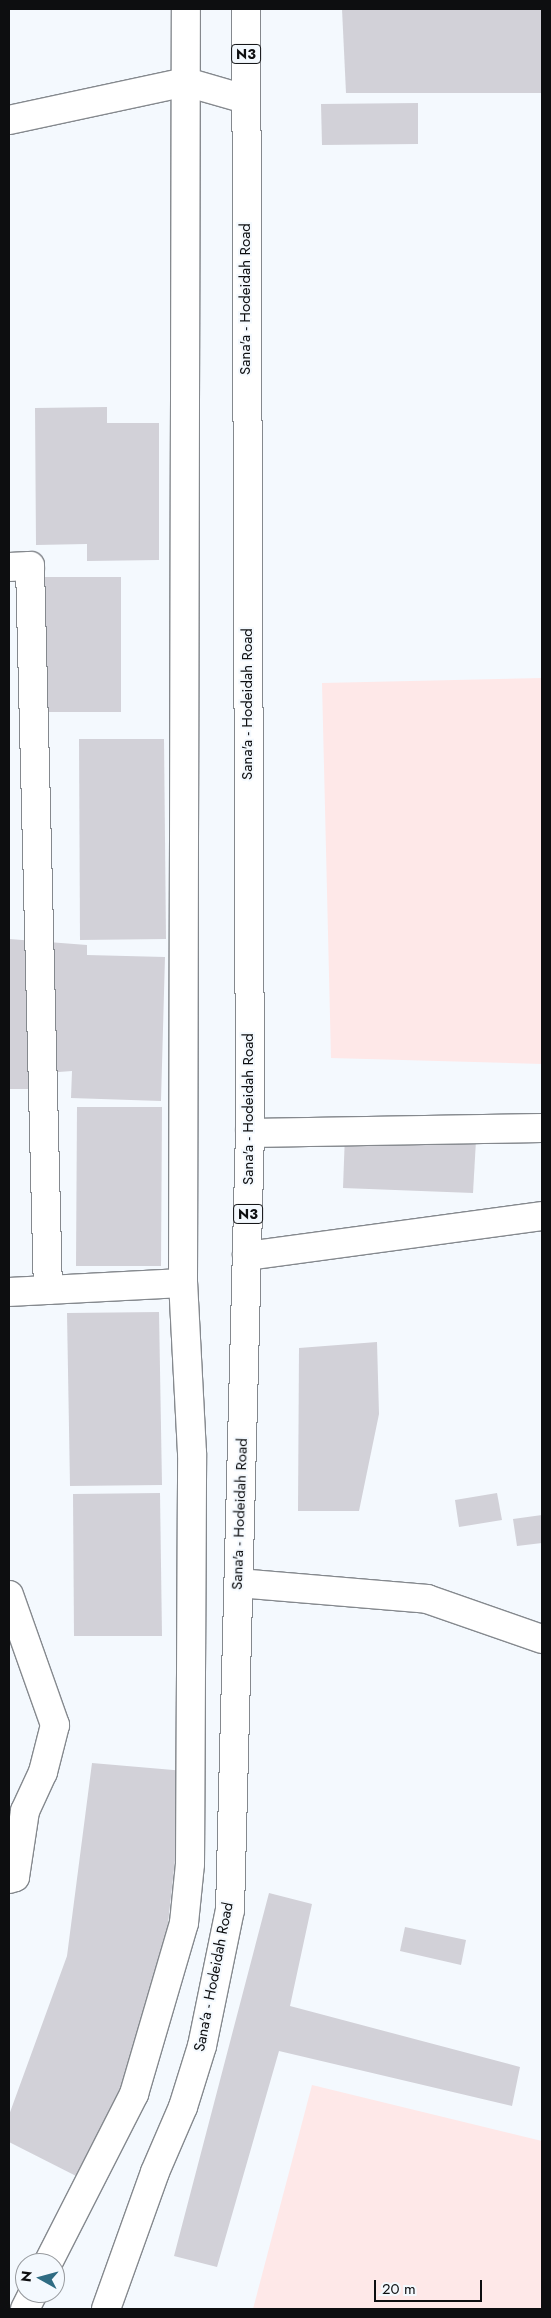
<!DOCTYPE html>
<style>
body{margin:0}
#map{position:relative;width:551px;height:2318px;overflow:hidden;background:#f4f9fe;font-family:Jost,sans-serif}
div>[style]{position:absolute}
.education>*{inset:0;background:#fee8e8}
.building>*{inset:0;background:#d2d1d8}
.roads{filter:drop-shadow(1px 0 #85898e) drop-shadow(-1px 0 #85898e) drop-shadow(0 1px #85898e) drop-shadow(0 -1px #85898e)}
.minor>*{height:28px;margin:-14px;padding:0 14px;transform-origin:14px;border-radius:14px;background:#fff}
.major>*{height:28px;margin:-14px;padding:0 14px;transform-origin:14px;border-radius:14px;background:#fff}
span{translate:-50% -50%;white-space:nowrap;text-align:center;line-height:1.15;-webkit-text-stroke:4px #f4f9fe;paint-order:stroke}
.shield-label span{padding:1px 4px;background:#f4f9fe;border:1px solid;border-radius:4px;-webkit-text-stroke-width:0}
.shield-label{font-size:14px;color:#0d0e10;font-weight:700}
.street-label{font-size:15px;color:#0d0e10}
.frame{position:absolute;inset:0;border:10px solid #0d0e10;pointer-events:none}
.north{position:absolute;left:15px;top:2253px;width:50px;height:50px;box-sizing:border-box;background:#f4f9fe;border:1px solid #989b9f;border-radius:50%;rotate:277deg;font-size:14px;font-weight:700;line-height:20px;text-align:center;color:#0d0e10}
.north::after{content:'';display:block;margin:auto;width:18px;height:22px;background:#2f6c83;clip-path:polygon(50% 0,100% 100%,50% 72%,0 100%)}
.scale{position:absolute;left:374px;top:2280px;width:108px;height:22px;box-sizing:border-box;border:2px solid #0d0e10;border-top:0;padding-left:6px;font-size:15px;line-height:18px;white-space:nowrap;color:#0d0e10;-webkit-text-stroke:4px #f4f9fe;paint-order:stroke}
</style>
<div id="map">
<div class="education">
<i style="clip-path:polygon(542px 678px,542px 1064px,331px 1058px,322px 683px)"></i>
<i style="clip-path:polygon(312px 2085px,542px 2141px,542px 2309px,253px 2309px)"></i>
</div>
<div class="building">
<i style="clip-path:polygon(342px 9px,542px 9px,542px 93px,346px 93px)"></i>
<i style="clip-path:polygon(418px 103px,418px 144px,322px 145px,321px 104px)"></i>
<i style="clip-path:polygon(107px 407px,107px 423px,159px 423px,159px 560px,87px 561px,87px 544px,36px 545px,35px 408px)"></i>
<i style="clip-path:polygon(39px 577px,121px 577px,121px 712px,38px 712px)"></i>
<i style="clip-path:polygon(79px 739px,164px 739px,166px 939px,80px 940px)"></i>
<i style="clip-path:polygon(9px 939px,87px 945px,87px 955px,165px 957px,161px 1101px,71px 1098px,72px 1071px,45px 1073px,44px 1089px,9px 1089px)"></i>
<i style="clip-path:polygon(77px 1107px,162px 1107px,161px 1266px,76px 1266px)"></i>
<i style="clip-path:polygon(345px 1134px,476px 1140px,473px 1193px,343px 1188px)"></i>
<i style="clip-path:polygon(159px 1312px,162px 1485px,70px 1486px,67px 1313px)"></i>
<i style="clip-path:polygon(377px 1342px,379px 1414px,359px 1511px,298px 1511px,299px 1348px)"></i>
<i style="clip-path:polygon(160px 1493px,162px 1636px,74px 1636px,73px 1494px)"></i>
<i style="clip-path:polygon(497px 1493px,502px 1520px,459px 1527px,455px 1500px)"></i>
<i style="clip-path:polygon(542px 1515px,542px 1543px,517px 1546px,513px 1519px)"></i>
<i style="clip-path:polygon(92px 1763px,185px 1771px,161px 1986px,84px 2180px,9px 2142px,9px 2115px,67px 1956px)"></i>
<i style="clip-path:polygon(269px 1893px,312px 1904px,290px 2006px,520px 2067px,512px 2106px,279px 2051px,217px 2267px,174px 2256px)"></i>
<i style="clip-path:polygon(405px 1927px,466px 1940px,461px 1965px,400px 1951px)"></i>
</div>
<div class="roads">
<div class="minor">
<i style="left:9px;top:120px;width:181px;rotate:-12.1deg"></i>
<i style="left:9px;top:567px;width:21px;rotate:-3deg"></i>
<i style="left:30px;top:566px;width:724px;rotate:88.58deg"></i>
<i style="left:250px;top:1133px;width:292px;rotate:-1deg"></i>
<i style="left:247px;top:1256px;width:298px;rotate:-7.7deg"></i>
<i style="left:9px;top:1292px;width:174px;rotate:-3deg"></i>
<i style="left:238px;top:1583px;width:190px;rotate:4.8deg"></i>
<i style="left:427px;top:1599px;width:122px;rotate:19.2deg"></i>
<i style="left:9px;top:1595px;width:138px;rotate:70.5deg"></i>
<i style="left:55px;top:1725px;width:49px;rotate:104.3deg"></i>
<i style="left:43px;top:1772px;width:43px;rotate:114.8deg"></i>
<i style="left:25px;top:1811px;width:67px;rotate:98.6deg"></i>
<i style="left:15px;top:1877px;width:6px;rotate:162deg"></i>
</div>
<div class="major">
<i style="left:186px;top:82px;width:61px;rotate:16.1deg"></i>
<i style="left:48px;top:2263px;width:190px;rotate:-63deg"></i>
<i style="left:134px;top:2094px;width:178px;rotate:-73.7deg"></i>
<i style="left:184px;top:1923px;width:59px;rotate:-84.2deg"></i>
<i style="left:190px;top:1864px;width:411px;rotate:-89.7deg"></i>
<i style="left:192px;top:1453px;width:170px;rotate:-93deg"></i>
<i style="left:183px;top:1283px;width:1274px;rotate:-89.87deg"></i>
<i style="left:25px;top:2309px;width:18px;rotate:-63deg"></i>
<i style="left:106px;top:2309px;width:145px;rotate:-70.3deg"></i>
<i style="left:155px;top:2172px;width:71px;rotate:-66.7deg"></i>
<i style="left:183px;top:2107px;width:64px;rotate:-72.7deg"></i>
<i style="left:202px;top:2046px;width:139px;rotate:-78.4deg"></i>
<i style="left:230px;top:1910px;width:777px;rotate:-88.53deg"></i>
<i style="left:250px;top:1133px;width:1124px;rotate:-90.2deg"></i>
</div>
</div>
<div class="shield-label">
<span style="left:246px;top:54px">N3</span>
<span style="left:248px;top:1214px">N3</span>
</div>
<div class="street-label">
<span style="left:246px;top:299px;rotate:-90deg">Sana'a - Hodeidah Road</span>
<span style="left:248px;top:704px;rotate:-90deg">Sana'a - Hodeidah Road</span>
<span style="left:249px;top:1109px;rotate:-90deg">Sana'a - Hodeidah Road</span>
<span style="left:240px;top:1514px;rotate:-88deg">Sana'a - Hodeidah Road</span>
<span style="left:214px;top:1977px;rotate:-79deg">Sana'a - Hodeidah Road</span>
</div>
<div class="frame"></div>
<div class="north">N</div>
<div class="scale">20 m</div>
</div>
